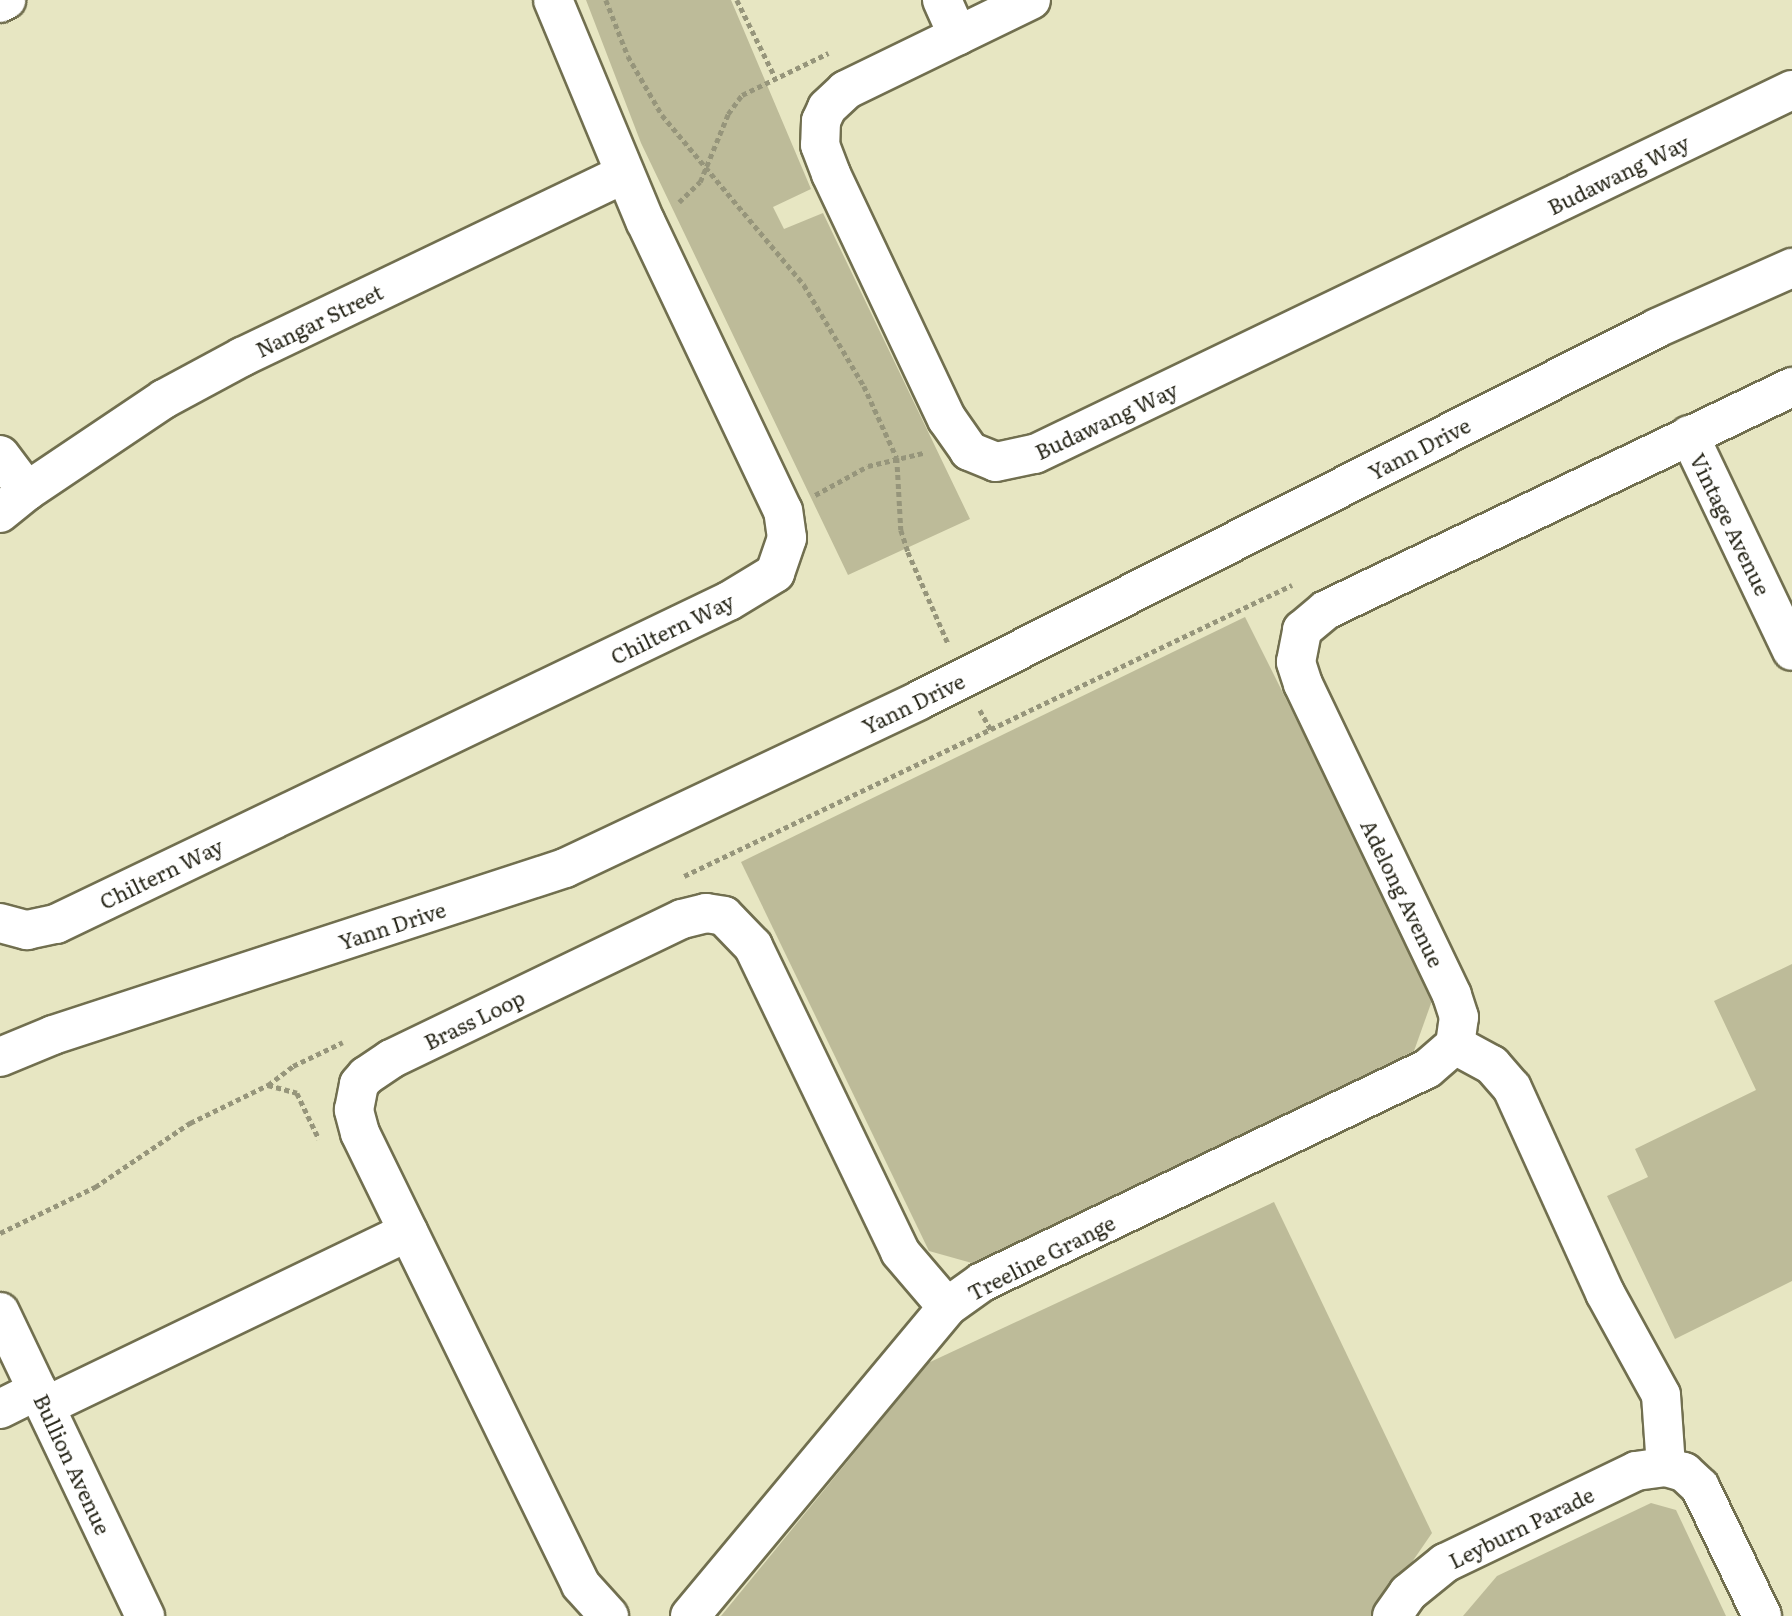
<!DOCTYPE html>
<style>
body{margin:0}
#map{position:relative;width:1792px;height:1616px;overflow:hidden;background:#e7e6c2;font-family:Literata,serif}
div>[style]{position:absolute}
.green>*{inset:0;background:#bdbb99}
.path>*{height:4.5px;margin-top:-2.25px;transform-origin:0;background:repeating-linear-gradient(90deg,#96957b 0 5px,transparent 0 8.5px)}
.roads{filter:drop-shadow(2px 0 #716f4f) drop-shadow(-2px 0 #716f4f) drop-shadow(0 2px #716f4f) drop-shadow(0 -2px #716f4f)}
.minor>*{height:38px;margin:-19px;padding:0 19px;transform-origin:19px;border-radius:19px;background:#fff}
span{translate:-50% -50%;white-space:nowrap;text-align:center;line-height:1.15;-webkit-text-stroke:5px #fff;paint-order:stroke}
.street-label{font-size:21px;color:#28271a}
</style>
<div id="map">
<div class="green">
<i style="clip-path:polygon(586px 0,731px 0,811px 189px,773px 207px,784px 229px,823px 213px,970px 519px,848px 575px,641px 143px)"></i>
<i style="clip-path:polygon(1245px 617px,1434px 995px,1414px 1051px,979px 1265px,929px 1251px,741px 862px)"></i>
<i style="clip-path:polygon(1792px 964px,1792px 1281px,1675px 1339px,1607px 1196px,1648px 1177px,1635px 1149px,1756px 1090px,1714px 1001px)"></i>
<i style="clip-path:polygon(1274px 1202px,1432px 1533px,1375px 1616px,721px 1616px,928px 1363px)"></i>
<i style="clip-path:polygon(1651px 1503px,1676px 1510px,1726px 1616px,1463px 1616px,1497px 1576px)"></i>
</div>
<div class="path">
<i style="left:606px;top:0;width:60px;rotate:68.6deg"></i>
<i style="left:628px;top:56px;width:68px;rotate:60deg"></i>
<i style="left:662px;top:115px;width:222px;rotate:50.1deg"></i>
<i style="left:804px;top:285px;width:117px;rotate:59.3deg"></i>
<i style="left:864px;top:386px;width:79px;rotate:65.4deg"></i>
<i style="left:897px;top:458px;width:72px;rotate:86.8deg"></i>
<i style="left:901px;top:530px;width:23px;rotate:72deg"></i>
<i style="left:908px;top:552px;width:99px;rotate:66.3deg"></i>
<i style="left:737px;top:0;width:86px;rotate:63.7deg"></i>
<i style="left:679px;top:202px;width:29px;rotate:-44deg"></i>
<i style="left:700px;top:182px;width:74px;rotate:-67.6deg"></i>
<i style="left:728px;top:114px;width:24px;rotate:-54deg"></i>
<i style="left:742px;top:95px;width:96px;rotate:-26deg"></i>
<i style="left:815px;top:495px;width:60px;rotate:-28.7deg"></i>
<i style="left:868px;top:466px;width:57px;rotate:-13.3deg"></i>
<i style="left:980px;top:710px;width:23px;rotate:61deg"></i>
<i style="left:684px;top:876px;width:674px;rotate:-25.58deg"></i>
<i style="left:268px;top:1085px;width:31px;rotate:-37deg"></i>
<i style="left:293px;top:1066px;width:55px;rotate:-25.6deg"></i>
<i style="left:0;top:1233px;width:106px;rotate:-25.8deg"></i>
<i style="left:95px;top:1187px;width:115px;rotate:-34deg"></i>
<i style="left:190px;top:1123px;width:87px;rotate:-26deg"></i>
<i style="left:268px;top:1085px;width:30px;rotate:15deg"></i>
<i style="left:297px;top:1093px;width:51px;rotate:64.4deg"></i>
</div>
<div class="roads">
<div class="minor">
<i style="left:942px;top:0;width:39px;rotate:66deg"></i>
<i style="left:1031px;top:0;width:206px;rotate:154.1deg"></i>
<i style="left:846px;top:90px;width:26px;rotate:137deg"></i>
<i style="left:827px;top:108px;width:14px;rotate:115deg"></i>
<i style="left:821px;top:121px;width:24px;rotate:92deg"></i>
<i style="left:820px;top:145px;width:31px;rotate:69deg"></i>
<i style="left:831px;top:174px;width:271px;rotate:64.7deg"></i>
<i style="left:947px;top:419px;width:39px;rotate:55deg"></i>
<i style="left:969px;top:451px;width:29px;rotate:22deg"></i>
<i style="left:996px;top:462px;width:40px;rotate:-12deg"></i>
<i style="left:1035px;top:454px;width:840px;rotate:-25.68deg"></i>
<i style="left:0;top:3px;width:7px;rotate:-27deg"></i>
<i style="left:1689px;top:435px;width:239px;rotate:64.5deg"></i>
<i style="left:0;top:455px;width:45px;rotate:53.1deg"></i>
<i style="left:27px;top:491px;width:35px;rotate:141deg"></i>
<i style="left:27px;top:491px;width:165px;rotate:-33.9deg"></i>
<i style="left:164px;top:399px;width:89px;rotate:-28.3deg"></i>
<i style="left:242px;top:357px;width:424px;rotate:-25.6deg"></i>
<i style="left:0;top:923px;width:28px;rotate:15deg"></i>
<i style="left:27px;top:930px;width:30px;rotate:-12deg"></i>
<i style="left:56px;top:924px;width:746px;rotate:-25.64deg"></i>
<i style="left:729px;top:601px;width:54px;rotate:-31.3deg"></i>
<i style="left:775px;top:573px;width:37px;rotate:-71deg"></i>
<i style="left:787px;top:538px;width:27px;rotate:-98deg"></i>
<i style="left:783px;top:511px;width:321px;rotate:-115.4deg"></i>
<i style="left:645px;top:221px;width:239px;rotate:-112.6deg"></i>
<i style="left:1455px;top:1045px;width:42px;rotate:28.4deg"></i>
<i style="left:1492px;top:1065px;width:30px;rotate:49deg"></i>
<i style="left:1512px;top:1088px;width:225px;rotate:65.6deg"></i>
<i style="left:1605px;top:1293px;width:116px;rotate:61.2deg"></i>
<i style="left:1661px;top:1395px;width:72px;rotate:86deg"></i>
<i style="left:1666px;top:1467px;width:19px;rotate:16deg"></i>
<i style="left:1684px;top:1472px;width:22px;rotate:43deg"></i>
<i style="left:1700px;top:1487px;width:143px;rotate:64.3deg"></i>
<i style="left:0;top:1057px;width:57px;rotate:-22.5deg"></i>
<i style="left:53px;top:1035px;width:539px;rotate:-18.06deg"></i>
<i style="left:565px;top:868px;width:391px;rotate:-25.3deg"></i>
<i style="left:918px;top:701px;width:828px;rotate:-26.78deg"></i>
<i style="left:1657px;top:328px;width:148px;rotate:-24deg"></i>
<i style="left:0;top:1312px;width:337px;rotate:64.5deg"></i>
<i style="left:46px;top:1406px;width:402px;rotate:-25.7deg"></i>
<i style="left:0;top:1409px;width:42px;rotate:-26.6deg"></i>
<i style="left:609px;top:1616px;width:42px;rotate:-132.1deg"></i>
<i style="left:581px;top:1585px;width:503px;rotate:-116.06deg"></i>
<i style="left:360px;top:1133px;width:24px;rotate:-105deg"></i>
<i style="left:354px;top:1110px;width:26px;rotate:-79deg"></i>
<i style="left:359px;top:1084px;width:11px;rotate:-49deg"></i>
<i style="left:366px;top:1076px;width:30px;rotate:-34deg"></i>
<i style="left:391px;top:1059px;width:323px;rotate:-25.7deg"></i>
<i style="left:682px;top:919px;width:25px;rotate:-14deg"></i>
<i style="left:706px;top:913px;width:18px;rotate:9deg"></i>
<i style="left:724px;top:916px;width:42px;rotate:46deg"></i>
<i style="left:753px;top:946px;width:339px;rotate:64.3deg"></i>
<i style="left:900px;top:1252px;width:72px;rotate:49.5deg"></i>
<i style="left:690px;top:1616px;width:402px;rotate:-50.2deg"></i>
<i style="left:947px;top:1307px;width:43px;rotate:-35.5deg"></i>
<i style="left:982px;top:1282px;width:493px;rotate:-25.6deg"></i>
<i style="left:1427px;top:1069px;width:37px;rotate:-41deg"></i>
<i style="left:1455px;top:1045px;width:28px;rotate:-82deg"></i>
<i style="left:1459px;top:1017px;width:23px;rotate:-108deg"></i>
<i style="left:1452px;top:995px;width:345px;rotate:-115.6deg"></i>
<i style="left:1303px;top:684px;width:23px;rotate:-108deg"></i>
<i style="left:1296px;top:662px;width:33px;rotate:-79deg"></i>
<i style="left:1302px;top:630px;width:31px;rotate:-40deg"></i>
<i style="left:1326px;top:610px;width:517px;rotate:-25.57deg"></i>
<i style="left:1392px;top:1616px;width:28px;rotate:-55deg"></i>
<i style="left:1408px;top:1593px;width:48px;rotate:-39deg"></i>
<i style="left:1445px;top:1563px;width:212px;rotate:-25.7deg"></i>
<i style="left:1636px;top:1471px;width:30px;rotate:-8deg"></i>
</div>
</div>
<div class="street-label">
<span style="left:1618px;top:174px;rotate:-26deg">Budawang Way</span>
<span style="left:319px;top:320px;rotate:-26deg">Nangar Street</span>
<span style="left:1106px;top:420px;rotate:-25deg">Budawang Way</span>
<span style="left:1419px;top:448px;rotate:-27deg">Yann Drive</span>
<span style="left:1731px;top:524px;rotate:64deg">Vintage Avenue</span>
<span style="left:672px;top:628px;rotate:-26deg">Chiltern Way</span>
<span style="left:913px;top:703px;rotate:-26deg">Yann Drive</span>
<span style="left:161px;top:873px;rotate:-26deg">Chiltern Way</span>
<span style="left:1403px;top:893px;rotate:64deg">Adelong Avenue</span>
<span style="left:392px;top:925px;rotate:-18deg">Yann Drive</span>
<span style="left:474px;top:1019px;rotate:-26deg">Brass Loop</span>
<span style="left:1041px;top:1257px;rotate:-27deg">Treeline Grange</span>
<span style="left:73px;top:1464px;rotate:65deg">Bullion Avenue</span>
<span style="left:1521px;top:1527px;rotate:-26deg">Leyburn Parade</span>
</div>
</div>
